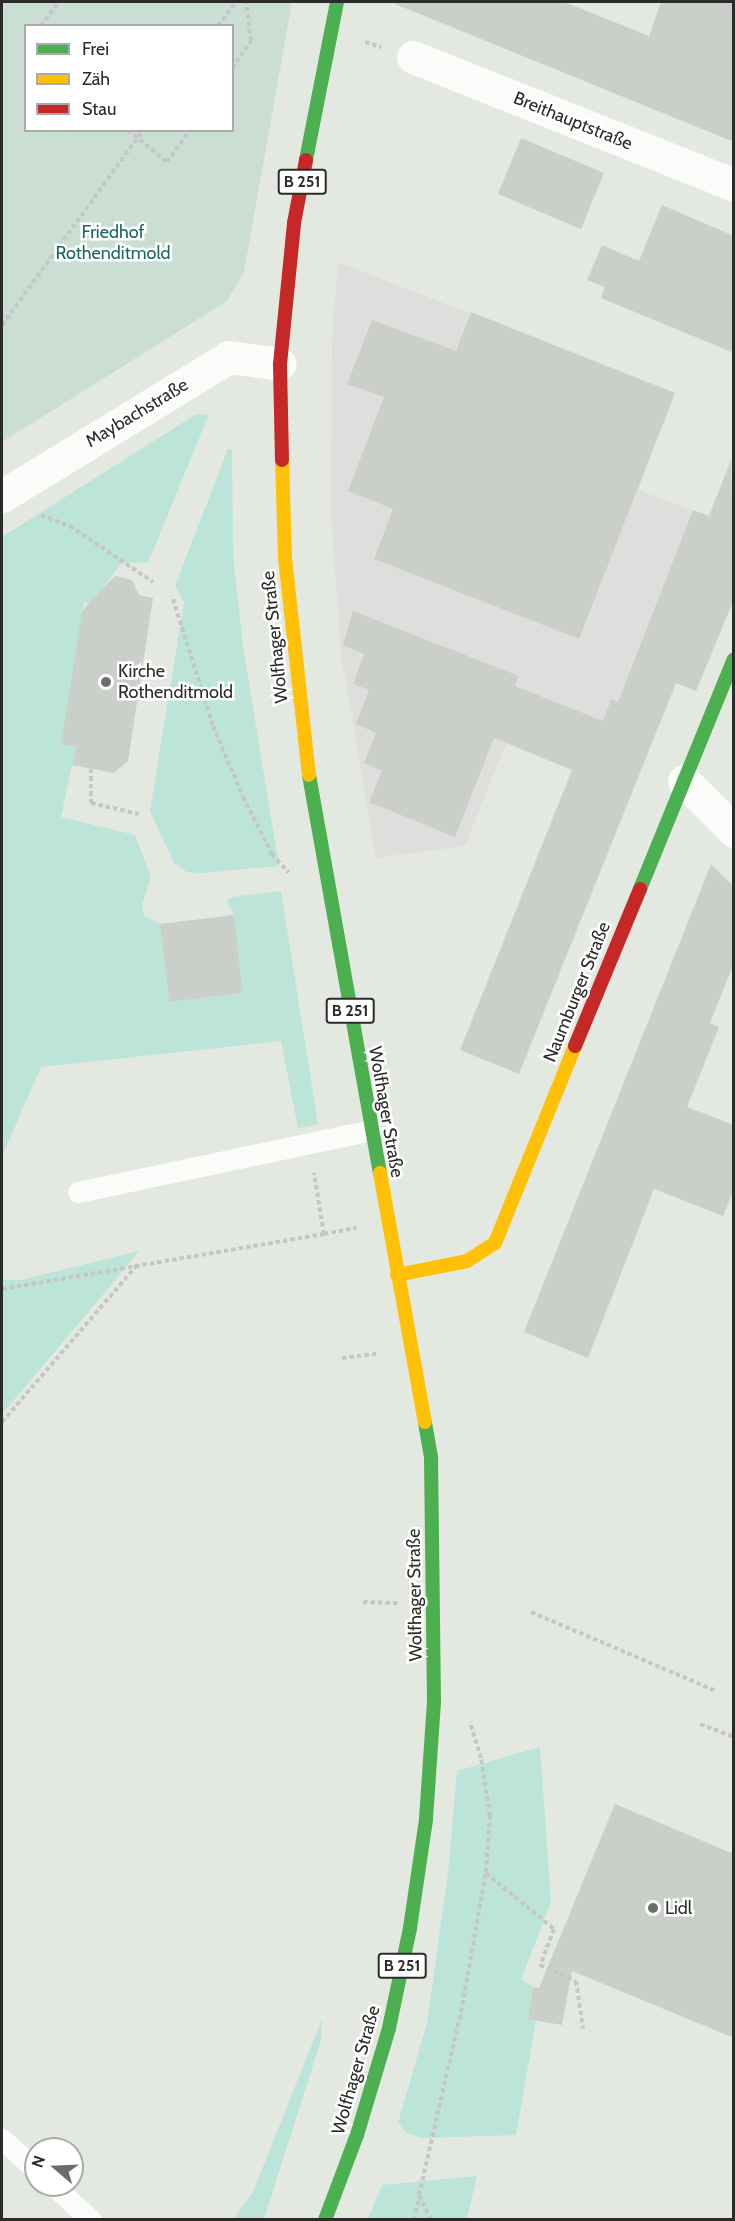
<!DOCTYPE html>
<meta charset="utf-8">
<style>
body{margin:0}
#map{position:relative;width:735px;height:2221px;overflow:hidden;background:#e3e8e0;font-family:Cabin,sans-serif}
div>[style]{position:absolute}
.industrial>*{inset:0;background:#e0dedd}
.green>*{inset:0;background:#bce4d9}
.cemetery>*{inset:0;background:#caded4}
.building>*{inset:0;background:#cbcfca}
.path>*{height:4px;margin-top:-2px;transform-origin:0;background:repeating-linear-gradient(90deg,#c6c6c6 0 4.5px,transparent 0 7.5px)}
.lane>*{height:21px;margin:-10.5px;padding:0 10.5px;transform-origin:10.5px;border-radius:10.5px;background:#fbfcfa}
.street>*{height:33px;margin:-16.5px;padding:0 16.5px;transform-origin:16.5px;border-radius:16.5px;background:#fbfcfa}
.fast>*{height:14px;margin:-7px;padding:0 7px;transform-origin:7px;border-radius:7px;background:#4caf50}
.slow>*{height:14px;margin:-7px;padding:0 7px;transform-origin:7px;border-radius:7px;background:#ffc107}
.jam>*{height:14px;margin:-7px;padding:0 7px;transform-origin:7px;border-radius:7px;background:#c62828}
.dots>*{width:16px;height:16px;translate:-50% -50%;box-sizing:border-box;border:3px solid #fff;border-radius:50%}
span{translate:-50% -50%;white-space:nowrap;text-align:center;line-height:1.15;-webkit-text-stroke:5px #fff;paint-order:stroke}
.shield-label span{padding:2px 4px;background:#fff;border:2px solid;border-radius:4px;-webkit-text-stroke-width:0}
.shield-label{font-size:16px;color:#2b2b2b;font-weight:700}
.street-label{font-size:18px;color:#2b2b2b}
.park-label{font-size:18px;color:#1d6561}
.poi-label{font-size:18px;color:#2b2b2b}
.left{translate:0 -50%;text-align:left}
.frame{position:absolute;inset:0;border:3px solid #2b2b2b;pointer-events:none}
.legend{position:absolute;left:24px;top:24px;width:210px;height:108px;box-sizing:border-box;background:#fff;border:2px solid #aaa;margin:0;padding:8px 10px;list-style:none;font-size:18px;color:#2b2b2b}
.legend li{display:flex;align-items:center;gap:12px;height:30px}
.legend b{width:30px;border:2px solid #aaa}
.north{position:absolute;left:24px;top:2137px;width:60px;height:60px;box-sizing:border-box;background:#fff;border:2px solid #aaa;border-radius:50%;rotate:289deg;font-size:16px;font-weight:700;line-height:24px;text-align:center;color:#2b2b2b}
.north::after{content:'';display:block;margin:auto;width:21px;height:27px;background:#6b6d6a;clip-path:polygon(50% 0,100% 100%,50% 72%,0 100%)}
</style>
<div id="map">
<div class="industrial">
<i style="clip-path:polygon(338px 262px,675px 393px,638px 490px,733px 526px,733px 599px,696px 691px,676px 683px,662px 719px,611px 699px,603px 721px,506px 743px,465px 846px,376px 858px,341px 655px,331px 511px,332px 344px)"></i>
</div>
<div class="green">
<i style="clip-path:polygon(209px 414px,148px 563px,122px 562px,103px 588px,100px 605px,84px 602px,61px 743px,76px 746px,61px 817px,135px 835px,151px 877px,142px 904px,144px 916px,160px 924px,169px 1002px,243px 993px,234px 915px,227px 901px,232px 897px,281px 891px,318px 1124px,298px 1128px,281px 1041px,41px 1067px,2px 1156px,2px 537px,195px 415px)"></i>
<i style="clip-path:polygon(228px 449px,232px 450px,233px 555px,243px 647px,279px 866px,201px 873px,187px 872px,174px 863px,150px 811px,184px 602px,175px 586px)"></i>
<i style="clip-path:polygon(139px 1251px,112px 1284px,2px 1414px,2px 1280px,20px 1280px)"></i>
<i style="clip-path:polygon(540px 1747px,551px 1902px,521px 1979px,533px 1987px,528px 2019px,536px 2020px,516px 2135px,422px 2138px,407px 2133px,398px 2123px,427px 2023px,448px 1873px,457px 1771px)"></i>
<i style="clip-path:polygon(322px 2019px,321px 2040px,264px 2219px,234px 2219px,253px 2192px)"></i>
<i style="clip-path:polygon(477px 2176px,467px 2219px,368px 2219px,382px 2185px)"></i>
</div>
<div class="cemetery">
<i style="clip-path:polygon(evenodd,2px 2px,292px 2px,244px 272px,227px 301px,2px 442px,2px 2px,26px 26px,232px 26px,232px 130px,26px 130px,26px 26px)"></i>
</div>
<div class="building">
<i style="clip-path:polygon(390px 2px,564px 2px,649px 36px,661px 2px,734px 2px,734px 142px)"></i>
<i style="clip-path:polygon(521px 138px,604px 173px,581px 229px,498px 194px)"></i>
<i style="clip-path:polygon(662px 205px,734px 236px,734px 353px,601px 298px,605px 287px,587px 280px,602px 245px,639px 261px)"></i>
<i style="clip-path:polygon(471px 312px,675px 393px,579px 639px,374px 559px,393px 509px,348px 491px,384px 397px,347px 384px,372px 320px,456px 351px)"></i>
<i style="clip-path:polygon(731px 460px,734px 599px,696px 691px,676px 683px,519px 1074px,460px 1050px,572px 770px,494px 738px,455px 837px,369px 802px,382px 771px,364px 763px,376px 733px,356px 724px,369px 690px,353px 684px,364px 654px,343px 645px,353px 611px,519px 676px,515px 686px,603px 721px,611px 699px,618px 702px,693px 510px,709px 516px)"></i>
<i style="clip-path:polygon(115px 576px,132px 580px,139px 595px,153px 598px,128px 761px,114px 773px,72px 765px,76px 746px,61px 744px,82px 611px)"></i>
<i style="clip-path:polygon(711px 864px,734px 887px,734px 963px,710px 1023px,719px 1027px,687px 1107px,734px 1125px,734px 1188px,723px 1216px,654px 1189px,588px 1358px,524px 1332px)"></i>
<i style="clip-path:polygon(234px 915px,243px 993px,169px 1002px,160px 924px)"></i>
<i style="clip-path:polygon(615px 1804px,734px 1854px,734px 2038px,572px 1971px,562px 2025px,528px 2019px,533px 1987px,539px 1988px)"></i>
</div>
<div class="path">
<i style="left:41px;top:26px;width:30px;rotate:-53deg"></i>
<i style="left:218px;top:26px;width:30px;rotate:-53deg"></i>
<i style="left:365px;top:42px;width:17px;rotate:17deg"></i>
<i style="left:26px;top:46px;width:10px;rotate:90deg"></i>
<i style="left:232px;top:68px;width:33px;rotate:-55deg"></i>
<i style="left:251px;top:41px;width:39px;rotate:-97deg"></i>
<i style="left:128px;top:130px;width:50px;rotate:39.4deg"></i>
<i style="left:167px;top:162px;width:39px;rotate:-55deg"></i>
<i style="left:2px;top:325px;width:241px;rotate:-54.1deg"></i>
<i style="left:41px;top:515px;width:31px;rotate:21deg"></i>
<i style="left:70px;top:526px;width:100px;rotate:34deg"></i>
<i style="left:173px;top:599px;width:133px;rotate:72.5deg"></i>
<i style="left:213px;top:726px;width:77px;rotate:67.1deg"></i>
<i style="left:243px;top:797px;width:64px;rotate:63deg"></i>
<i style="left:272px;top:854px;width:25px;rotate:48deg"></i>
<i style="left:91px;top:769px;width:34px;rotate:90deg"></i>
<i style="left:91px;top:803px;width:49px;rotate:12.9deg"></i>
<i style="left:324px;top:1234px;width:33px;rotate:-11deg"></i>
<i style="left:2px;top:1289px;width:327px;rotate:-9.7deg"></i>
<i style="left:324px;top:1234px;width:62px;rotate:-99.3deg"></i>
<i style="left:342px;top:1358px;width:35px;rotate:-7deg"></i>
<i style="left:2px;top:1422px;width:206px;rotate:-49.3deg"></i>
<i style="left:363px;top:1602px;width:35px;rotate:2deg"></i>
<i style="left:531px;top:1612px;width:199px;rotate:23.1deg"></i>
<i style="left:700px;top:1724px;width:36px;rotate:21deg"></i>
<i style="left:486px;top:1873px;width:88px;rotate:39.5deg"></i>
<i style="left:554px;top:1929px;width:39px;rotate:111deg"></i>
<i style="left:540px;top:1965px;width:39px;rotate:24deg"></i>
<i style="left:576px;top:1981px;width:48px;rotate:81.5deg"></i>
<i style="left:414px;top:2220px;width:25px;rotate:-78deg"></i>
<i style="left:431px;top:2220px;width:28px;rotate:-116deg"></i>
<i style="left:419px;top:2195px;width:188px;rotate:-77.1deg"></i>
<i style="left:461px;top:2012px;width:142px;rotate:-79.9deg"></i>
<i style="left:486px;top:1872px;width:56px;rotate:-85.9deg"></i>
<i style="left:490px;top:1816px;width:59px;rotate:-98.8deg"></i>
<i style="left:481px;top:1758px;width:38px;rotate:-107deg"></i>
</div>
<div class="lane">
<i style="left:78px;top:1192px;width:299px;rotate:-11.9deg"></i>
<i style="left:2px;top:2139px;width:46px;rotate:42.4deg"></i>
<i style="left:53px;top:2185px;width:52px;rotate:42.6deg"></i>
</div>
<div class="street">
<i style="left:413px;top:57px;width:346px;rotate:21.7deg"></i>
<i style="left:2px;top:496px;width:266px;rotate:-31.5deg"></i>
<i style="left:229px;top:357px;width:51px;rotate:7.8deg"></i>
<i style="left:684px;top:781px;width:71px;rotate:45deg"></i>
</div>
<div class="fast">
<i style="left:306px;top:160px;width:161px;rotate:-78.9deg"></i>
<i style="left:309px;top:775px;width:404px;rotate:79.9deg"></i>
<i style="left:640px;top:889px;width:248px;rotate:-67.8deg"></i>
<i style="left:325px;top:2220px;width:91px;rotate:-69.4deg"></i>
<i style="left:357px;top:2135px;width:112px;rotate:-73.3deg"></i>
<i style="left:389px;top:2028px;width:102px;rotate:-78.1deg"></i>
<i style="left:410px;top:1928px;width:110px;rotate:-81.6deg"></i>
<i style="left:426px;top:1819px;width:117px;rotate:-86.1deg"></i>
<i style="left:434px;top:1702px;width:245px;rotate:-90.7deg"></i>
<i style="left:431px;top:1457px;width:36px;rotate:-100deg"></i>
</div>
<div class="slow">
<i style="left:282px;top:460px;width:98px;rotate:88.2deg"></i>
<i style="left:285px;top:558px;width:218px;rotate:83.7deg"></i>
<i style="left:380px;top:1173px;width:253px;rotate:79.8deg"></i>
<i style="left:397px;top:1275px;width:71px;rotate:-11.3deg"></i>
<i style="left:467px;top:1261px;width:33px;rotate:-33deg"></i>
<i style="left:495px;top:1243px;width:213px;rotate:-67.9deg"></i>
</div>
<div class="jam">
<i style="left:282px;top:460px;width:96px;rotate:-91.2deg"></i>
<i style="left:280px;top:364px;width:142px;rotate:-84.3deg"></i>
<i style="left:294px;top:223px;width:64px;rotate:-79.2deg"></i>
<i style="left:575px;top:1046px;width:170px;rotate:-67.5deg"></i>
</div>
<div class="dots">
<i style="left:106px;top:682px;background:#6b6d6a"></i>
<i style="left:653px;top:1908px;background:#6b6d6a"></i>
</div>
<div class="shield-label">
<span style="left:302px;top:182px">B 251</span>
<span style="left:350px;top:1011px">B 251</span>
<span style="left:402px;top:1966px">B 251</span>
</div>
<div class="street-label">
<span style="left:573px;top:121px;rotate:22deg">Breithauptstraße</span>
<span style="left:137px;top:413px;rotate:-31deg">Maybachstraße</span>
<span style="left:275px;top:637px;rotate:-96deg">Wolfhager Straße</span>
<span style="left:577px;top:992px;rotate:-68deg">Naumburger Straße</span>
<span style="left:386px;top:1112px;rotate:80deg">Wolfhager Straße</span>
<span style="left:415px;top:1595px;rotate:-91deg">Wolfhager Straße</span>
<span style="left:356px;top:2070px;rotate:-74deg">Wolfhager Straße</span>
</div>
<div class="park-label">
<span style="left:113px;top:243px">Friedhof<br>Rothenditmold</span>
</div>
<div class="poi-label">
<span class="left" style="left:118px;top:682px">Kirche<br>Rothenditmold</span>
<span class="left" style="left:665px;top:1908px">Lidl</span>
</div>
<div class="frame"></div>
<ul class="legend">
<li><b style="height:8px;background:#4caf50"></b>Frei</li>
<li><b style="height:8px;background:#ffc107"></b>Zäh</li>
<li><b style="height:8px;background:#c62828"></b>Stau</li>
</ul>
<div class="north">N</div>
</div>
